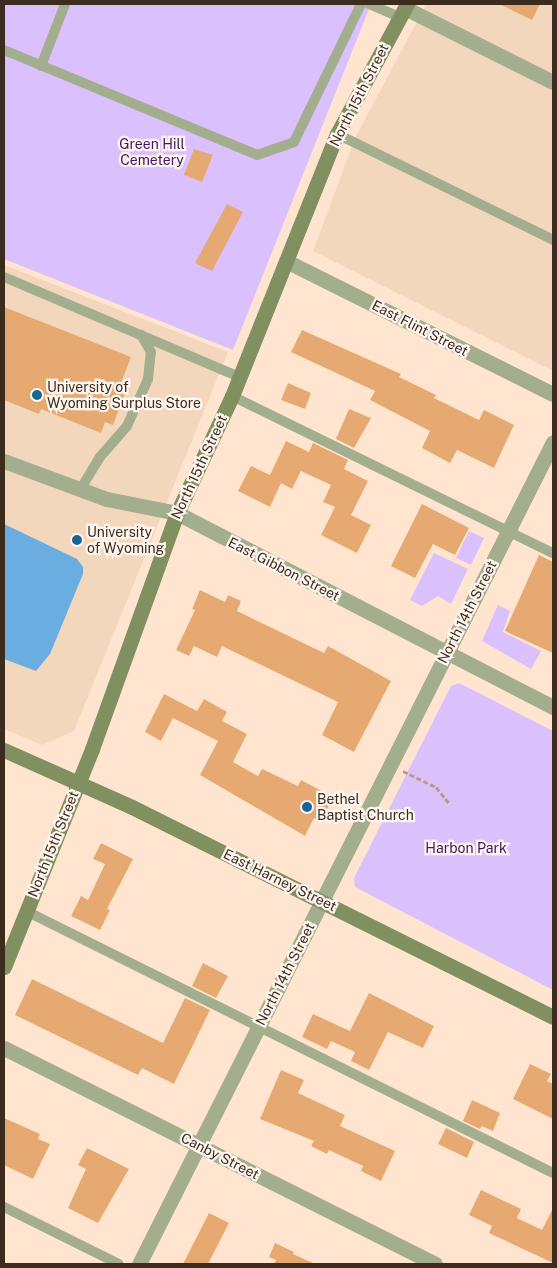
<!DOCTYPE html>
<style>
body{margin:0}
#map{position:relative;width:557px;height:1268px;overflow:hidden;background:#ffe5cf;font-family:"Public Sans",sans-serif}
div>[style]{position:absolute}
.built>*{inset:0;background:#f3d7bd}
.green>*{inset:0;background:#dac1fe}
.water>*{inset:0;background:#6aade0}
.building>*{inset:0;background:#e6a972}
.path>*{height:3px;margin-top:-1.5px;transform-origin:0;background:repeating-linear-gradient(90deg,#b39d8a 0 5px,transparent 0 7.5px)}
.lane>*{height:10px;margin:-5px;padding:0 5px;transform-origin:5px;border-radius:5px;background:#a3ae8e}
.street>*{height:15px;margin:-7.5px;padding:0 7.5px;transform-origin:7.5px;border-radius:7.5px;background:#a3ae8e}
.secondary>*{height:15px;margin:-7.5px;padding:0 7.5px;transform-origin:7.5px;border-radius:7.5px;background:#809061}
.dots>*{width:14px;height:14px;translate:-50% -50%;box-sizing:border-box;border:2px solid #fff6ef;border-radius:50%}
span{translate:-50% -50%;white-space:nowrap;text-align:center;line-height:1.15;-webkit-text-stroke:4.5px #fff6ef;paint-order:stroke}
.street-label{font-size:14px;color:#3c2c1e}
.park-label{font-size:14px;color:#3f1565}
.poi-label{font-size:14px;color:#3c2c1e}
.left{translate:0 -50%;text-align:left}
.frame{position:absolute;inset:0;border:5px solid #3c2c1e;pointer-events:none}
</style>
<div id="map">
<div class="built">
<i style="clip-path:polygon(426px 4px,553px 4px,553px 371px,313px 251px,355px 138px)"></i>
<i style="clip-path:polygon(4px 265px,228px 352px,74px 731px,42px 745px,4px 729px)"></i>
</div>
<div class="green">
<i style="clip-path:polygon(4px 4px,371px 4px,233px 350px,4px 259px)"></i>
<i style="clip-path:polygon(469px 531px,484px 538px,471px 565px,456px 558px)"></i>
<i style="clip-path:polygon(434px 553px,468px 569px,451px 604px,438px 596px,422px 606px,410px 600px)"></i>
<i style="clip-path:polygon(498px 605px,510px 611px,503px 632px,541px 651px,531px 669px,482px 641px)"></i>
<i style="clip-path:polygon(459px 683px,553px 731px,553px 990px,355px 887px,354px 878px,407px 773px,451px 686px)"></i>
</div>
<div class="water">
<i style="clip-path:polygon(4px 524px,77px 559px,83px 567px,83px 574px,50px 654px,36px 671px,4px 659px)"></i>
</div>
<div class="building">
<i style="clip-path:polygon(499px 4px,540px 4px,532px 20px)"></i>
<i style="clip-path:polygon(194px 149px,213px 155px,202px 182px,184px 175px)"></i>
<i style="clip-path:polygon(227px 204px,243px 212px,212px 271px,195px 263px)"></i>
<i style="clip-path:polygon(4px 307px,131px 357px,121px 383px,128px 385px,113px 425px,105px 422px,101px 433px,41px 409px,39px 414px,4px 400px)"></i>
<i style="clip-path:polygon(302px 330px,401px 374px,399px 377px,436px 395px,434px 398px,479px 420px,484px 410px,514px 425px,494px 468px,457px 450px,450px 463px,422px 448px,430px 431px,370px 400px,375px 391px,291px 352px)"></i>
<i style="clip-path:polygon(288px 383px,311px 393px,305px 409px,281px 400px)"></i>
<i style="clip-path:polygon(349px 409px,371px 418px,354px 448px,336px 439px)"></i>
<i style="clip-path:polygon(286px 441px,309px 452px,313px 443px,348px 460px,344px 469px,368px 481px,351px 515px,371px 525px,357px 553px,321px 535px,335px 507px,323px 502px,331px 485px,301px 471px,292px 489px,281px 483px,270px 507px,238px 491px,251px 466px,270px 475px)"></i>
<i style="clip-path:polygon(422px 504px,469px 528px,455px 555px,433px 544px,415px 578px,391px 566px)"></i>
<i style="clip-path:polygon(539px 555px,553px 562px,553px 653px,505px 631px)"></i>
<i style="clip-path:polygon(200px 590px,225px 602px,228px 595px,241px 601px,237px 611px,324px 653px,328px 646px,391px 681px,354px 752px,322px 735px,338px 702px,222px 646px,217px 657px,194px 646px,189px 656px,176px 650px,195px 610px,192px 609px)"></i>
<i style="clip-path:polygon(164px 694px,197px 711px,204px 699px,227px 712px,222px 721px,247px 734px,233px 762px,258px 776px,262px 769px,298px 786px,301px 780px,333px 797px,321px 821px,314px 818px,305px 836px,200px 775px,218px 741px,173px 718px,161px 741px,145px 732px)"></i>
<i style="clip-path:polygon(101px 843px,133px 859px,107px 909px,110px 910px,100px 930px,71px 916px,81px 896px,88px 900px,105px 864px,93px 859px)"></i>
<i style="clip-path:polygon(203px 963px,228px 976px,216px 998px,192px 986px)"></i>
<i style="clip-path:polygon(32px 979px,163px 1043px,185px 998px,210px 1010px,174px 1084px,142px 1068px,138px 1075px,15px 1015px)"></i>
<i style="clip-path:polygon(369px 993px,434px 1026px,423px 1048px,388px 1032px,369px 1070px,351px 1061px,355px 1052px,331px 1041px,327px 1049px,302px 1037px,313px 1014px,350px 1031px)"></i>
<i style="clip-path:polygon(530px 1064px,551px 1074px,547px 1081px,553px 1084px,553px 1119px,513px 1099px)"></i>
<i style="clip-path:polygon(281px 1070px,304px 1080px,298px 1093px,345px 1115px,340px 1126px,395px 1151px,381px 1181px,361px 1171px,363px 1166px,329px 1150px,327px 1154px,311px 1146px,314px 1141px,260px 1119px)"></i>
<i style="clip-path:polygon(472px 1100px,500px 1113px,493px 1131px,482px 1126px,480px 1129px,463px 1121px)"></i>
<i style="clip-path:polygon(4px 1118px,40px 1134px,38px 1139px,50px 1144px,33px 1179px,4px 1165px)"></i>
<i style="clip-path:polygon(446px 1128px,474px 1142px,467px 1158px,438px 1144px)"></i>
<i style="clip-path:polygon(87px 1148px,129px 1169px,98px 1223px,68px 1208px,86px 1169px,78px 1165px)"></i>
<i style="clip-path:polygon(481px 1190px,521px 1209px,517px 1218px,542px 1230px,553px 1208px,553px 1263px,489px 1233px,492px 1226px,469px 1215px)"></i>
<i style="clip-path:polygon(209px 1213px,229px 1223px,208px 1264px,183px 1264px)"></i>
<i style="clip-path:polygon(275px 1243px,294px 1252px,293px 1254px,315px 1264px,274px 1264px,276px 1260px,269px 1257px)"></i>
</div>
<div class="path">
<i style="left:403px;top:771px;width:37px;rotate:26deg"></i>
<i style="left:436px;top:787px;width:22px;rotate:51deg"></i>
</div>
<div class="lane">
<i style="left:369px;top:4px;width:34px;rotate:23deg"></i>
<i style="left:4px;top:50px;width:274px;rotate:22.5deg"></i>
<i style="left:257px;top:155px;width:39px;rotate:-19deg"></i>
<i style="left:294px;top:142px;width:153px;rotate:-64.1deg"></i>
<i style="left:41px;top:66px;width:66px;rotate:-68.8deg"></i>
<i style="left:337px;top:134px;width:241px;rotate:26.1deg"></i>
<i style="left:4px;top:277px;width:256px;rotate:23deg"></i>
<i style="left:232px;top:396px;width:357px;rotate:26.1deg"></i>
<i style="left:80px;top:490px;width:39px;rotate:-59deg"></i>
<i style="left:100px;top:457px;width:41px;rotate:-48.9deg"></i>
<i style="left:127px;top:426px;width:51px;rotate:-65.9deg"></i>
<i style="left:148px;top:379px;width:27px;rotate:-84deg"></i>
<i style="left:151px;top:352px;width:20px;rotate:-120deg"></i>
<i style="left:26px;top:911px;width:589px;rotate:26.43deg"></i>
<i style="left:4px;top:1207px;width:128px;rotate:26.4deg"></i>
</div>
<div class="street">
<i style="left:405px;top:8px;width:165px;rotate:26.6deg"></i>
<i style="left:286px;top:261px;width:298px;rotate:26.5deg"></i>
<i style="left:4px;top:461px;width:110px;rotate:20.3deg"></i>
<i style="left:107px;top:499px;width:71px;rotate:11.3deg"></i>
<i style="left:177px;top:513px;width:423px;rotate:27.3deg"></i>
<i style="left:4px;top:1048px;width:482px;rotate:26.6deg"></i>
<i style="left:139px;top:1264px;width:920px;rotate:-63.27deg"></i>
</div>
<div class="secondary">
<i style="left:4px;top:750px;width:140px;rotate:24deg"></i>
<i style="left:132px;top:807px;width:470px;rotate:26.5deg"></i>
<i style="left:4px;top:967px;width:235px;rotate:-68deg"></i>
<i style="left:92px;top:749px;width:251px;rotate:-70.2deg"></i>
<i style="left:177px;top:513px;width:129px;rotate:-64.8deg"></i>
<i style="left:232px;top:396px;width:282px;rotate:-68.2deg"></i>
<i style="left:337px;top:134px;width:148px;rotate:-61.7deg"></i>
</div>
<div class="dots">
<i style="left:37px;top:395px;background:#176698"></i>
<i style="left:77px;top:540px;background:#176698"></i>
<i style="left:307px;top:807px;background:#176698"></i>
</div>
<div class="street-label">
<span style="left:359px;top:95px;rotate:-63deg">North 15th Street</span>
<span style="left:420px;top:328px;rotate:27deg">East Flint Street</span>
<span style="left:199px;top:467px;rotate:-65deg">North 15th Street</span>
<span style="left:284px;top:569px;rotate:27deg">East Gibbon Street</span>
<span style="left:467px;top:612px;rotate:-63deg">North 14th Street</span>
<span style="left:53px;top:844px;rotate:-68deg">North 15th Street</span>
<span style="left:280px;top:880px;rotate:26deg">East Harney Street</span>
<span style="left:285px;top:974px;rotate:-63deg">North 14th Street</span>
<span style="left:220px;top:1156px;rotate:27deg">Canby Street</span>
</div>
<div class="park-label">
<span style="left:152px;top:152px">Green Hill<br>Cemetery</span>
<span style="left:466px;top:848px">Harbon Park</span>
</div>
<div class="poi-label">
<span class="left" style="left:47px;top:395px">University of<br>Wyoming Surplus Store</span>
<span class="left" style="left:87px;top:540px">University<br>of Wyoming</span>
<span class="left" style="left:317px;top:807px">Bethel<br>Baptist Church</span>
</div>
<div class="frame"></div>
</div>
